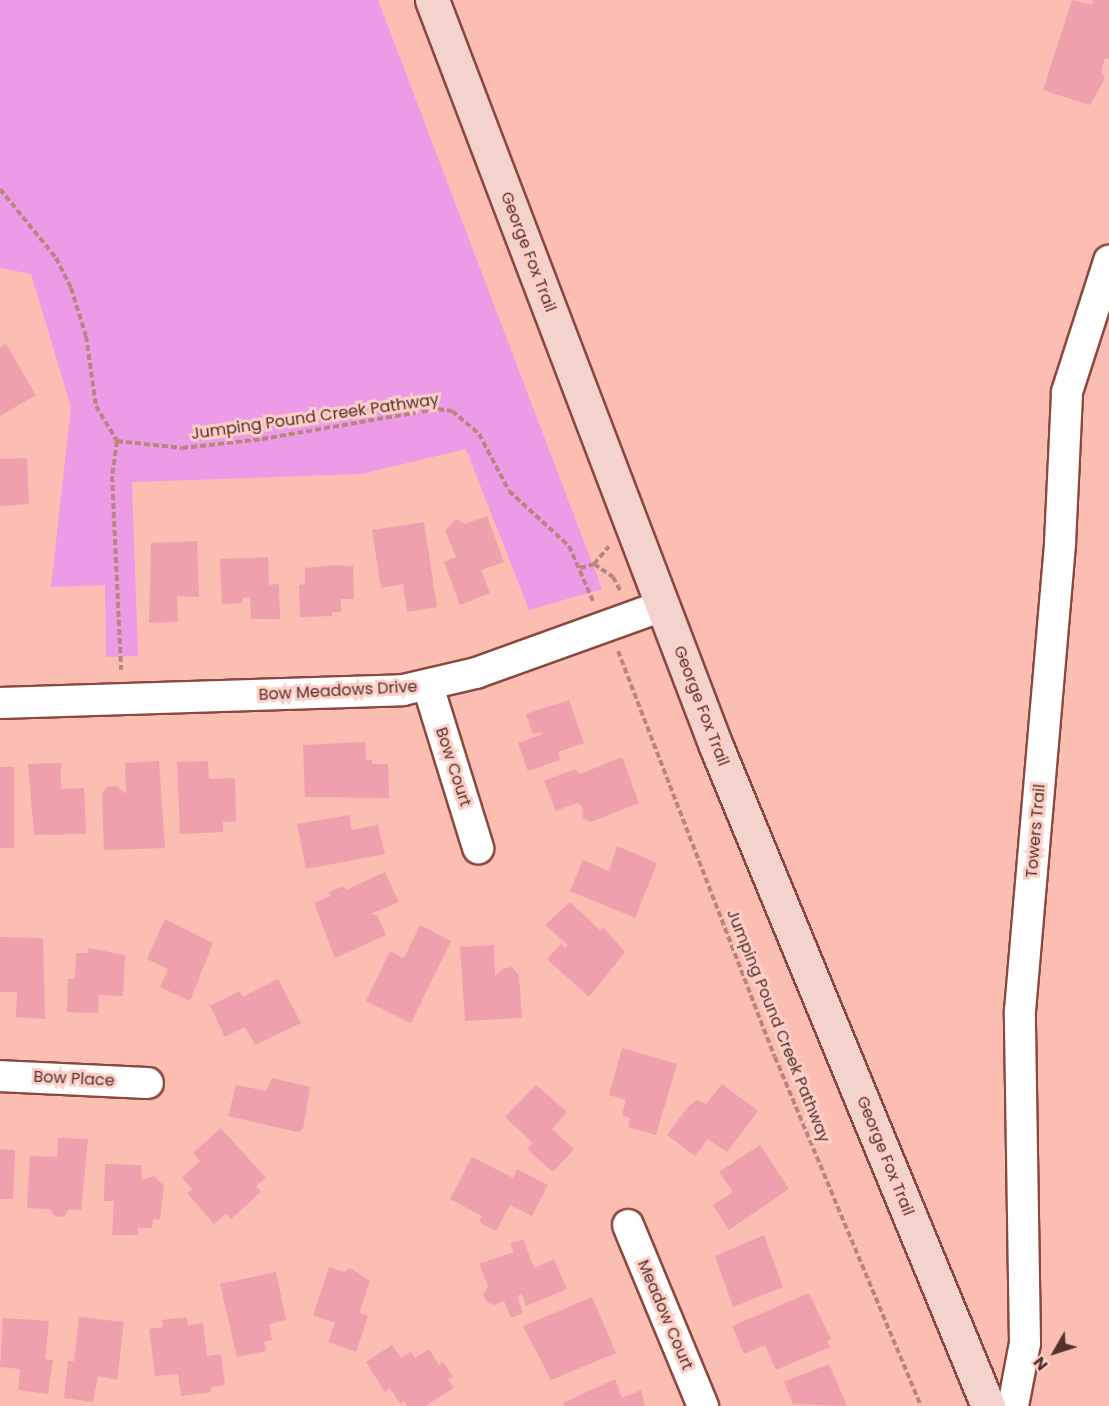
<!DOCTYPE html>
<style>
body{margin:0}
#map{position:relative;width:1109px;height:1406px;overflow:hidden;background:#fcbdb3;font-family:Poppins,sans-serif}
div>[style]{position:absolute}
.green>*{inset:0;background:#ed9ae7}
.building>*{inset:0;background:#eea0ac}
.path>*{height:4px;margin-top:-2px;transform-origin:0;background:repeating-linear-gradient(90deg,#b8867e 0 6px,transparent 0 9px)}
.roads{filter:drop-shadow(2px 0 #8b483e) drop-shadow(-2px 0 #8b483e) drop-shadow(0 2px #8b483e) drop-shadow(0 -2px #8b483e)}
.street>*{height:30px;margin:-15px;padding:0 15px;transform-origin:15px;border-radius:15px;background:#fff}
.secondary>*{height:33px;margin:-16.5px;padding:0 16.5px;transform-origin:16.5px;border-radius:16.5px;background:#f4d2ce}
span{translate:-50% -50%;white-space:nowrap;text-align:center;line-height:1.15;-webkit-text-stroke:6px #ffcfc7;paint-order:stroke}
.street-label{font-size:16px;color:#52332e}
.north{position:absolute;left:1025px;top:1322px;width:60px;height:60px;-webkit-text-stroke:4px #ffcfc7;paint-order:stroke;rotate:231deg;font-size:16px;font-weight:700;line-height:24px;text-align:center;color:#52332e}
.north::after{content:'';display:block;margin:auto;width:21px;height:27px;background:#52332e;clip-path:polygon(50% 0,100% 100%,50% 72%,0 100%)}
</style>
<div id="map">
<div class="green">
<i style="clip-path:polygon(0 0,378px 0,602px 589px,529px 610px,466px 449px,361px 474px,132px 482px,138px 656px,106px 657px,105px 585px,51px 587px,71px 407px,31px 274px,0 268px)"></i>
</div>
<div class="building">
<i style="clip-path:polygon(1072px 0,1092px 5px,1093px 0,1109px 0,1109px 59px,1105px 58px,1101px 72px,1105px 78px,1090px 105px,1043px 90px)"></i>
<i style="clip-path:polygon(6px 344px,36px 395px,0 416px,0 348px)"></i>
<i style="clip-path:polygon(27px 458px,29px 504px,0 506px,0 459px)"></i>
<i style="clip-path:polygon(487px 516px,504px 562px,481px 570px,490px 593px,460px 605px,444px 562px,456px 557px,445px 530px,456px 519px,465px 524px)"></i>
<i style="clip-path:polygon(424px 522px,437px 607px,407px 612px,403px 584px,381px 588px,372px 530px)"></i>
<i style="clip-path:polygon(197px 541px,199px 597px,177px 596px,178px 622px,149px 623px,151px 543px)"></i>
<i style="clip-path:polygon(268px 557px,269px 585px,279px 584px,280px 619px,251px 619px,250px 597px,242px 598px,242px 603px,222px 604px,220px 559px)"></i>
<i style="clip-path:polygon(335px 565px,353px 566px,354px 599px,341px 599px,341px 612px,332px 612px,332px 616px,300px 617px,299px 585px,305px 584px,305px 568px)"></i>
<i style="clip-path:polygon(569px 700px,584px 743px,558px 752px,560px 760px,528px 771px,518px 743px,541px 735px,540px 732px,533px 734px,526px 714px)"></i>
<i style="clip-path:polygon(365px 742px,366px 760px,372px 760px,372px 764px,388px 764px,389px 798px,305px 797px,303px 745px)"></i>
<i style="clip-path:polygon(622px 757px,639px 803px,591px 822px,583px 818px,582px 806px,577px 803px,556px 811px,544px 781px,575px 769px,580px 774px)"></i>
<i style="clip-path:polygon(159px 761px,165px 848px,104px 850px,102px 794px,107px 787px,117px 786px,126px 794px,125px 763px)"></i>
<i style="clip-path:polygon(208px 761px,209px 779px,235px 778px,236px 821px,223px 822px,223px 832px,180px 834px,177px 762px)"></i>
<i style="clip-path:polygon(61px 763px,61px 789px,84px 788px,86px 834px,34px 835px,28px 764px)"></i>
<i style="clip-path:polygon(0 767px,14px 767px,14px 848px,0 848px)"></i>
<i style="clip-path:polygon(349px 815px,352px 830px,378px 825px,385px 854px,306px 869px,297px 824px)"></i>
<i style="clip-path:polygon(617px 846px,657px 863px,635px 918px,570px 891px,583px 860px,609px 871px)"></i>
<i style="clip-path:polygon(385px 872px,399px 902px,371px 914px,377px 915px,386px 935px,335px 958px,314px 903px,331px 896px,329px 892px,344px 886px,346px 890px)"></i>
<i style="clip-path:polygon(570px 902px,600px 930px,603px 927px,625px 952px,589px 997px,547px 959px,561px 944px,565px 948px,568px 945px,545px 925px)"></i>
<i style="clip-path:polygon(165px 919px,213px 943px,190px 1001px,160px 987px,168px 969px,147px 959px)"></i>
<i style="clip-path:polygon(420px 925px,451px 941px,411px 1023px,366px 1001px,390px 951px,404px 958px)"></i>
<i style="clip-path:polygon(0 937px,43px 938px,45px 1019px,16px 1017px,17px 992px,0 992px)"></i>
<i style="clip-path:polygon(494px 945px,495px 976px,502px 969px,512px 967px,519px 975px,522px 1018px,465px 1021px,460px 947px)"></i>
<i style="clip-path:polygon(88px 948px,125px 955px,123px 996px,99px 995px,98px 1013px,67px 1012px,68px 979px,75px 979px,76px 953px,88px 953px)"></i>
<i style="clip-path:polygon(278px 979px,301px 1023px,255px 1045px,245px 1027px,225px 1037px,210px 1006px,240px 991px,243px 997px)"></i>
<i style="clip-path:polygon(622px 1048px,677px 1064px,656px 1135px,628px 1127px,630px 1118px,622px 1115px,626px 1100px,609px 1095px)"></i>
<i style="clip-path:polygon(272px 1078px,310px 1087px,303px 1129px,298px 1132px,228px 1116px,236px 1085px,266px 1091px)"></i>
<i style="clip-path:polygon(722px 1084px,758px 1111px,727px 1152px,708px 1139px,695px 1156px,667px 1135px,688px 1107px,697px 1100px,706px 1104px)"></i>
<i style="clip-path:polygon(536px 1085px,567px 1112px,552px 1129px,574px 1149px,553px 1172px,527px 1149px,533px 1143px,505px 1117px)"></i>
<i style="clip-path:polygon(221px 1128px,266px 1178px,256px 1186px,261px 1192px,231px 1219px,226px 1214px,214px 1224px,187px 1193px,192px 1189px,182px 1178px,200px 1161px,193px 1153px)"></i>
<i style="clip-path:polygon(58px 1138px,88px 1139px,81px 1210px,69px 1209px,65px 1216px,55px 1217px,50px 1209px,27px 1208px,30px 1156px,57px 1157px)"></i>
<i style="clip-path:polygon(760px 1145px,789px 1189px,729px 1230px,713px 1205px,733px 1192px,719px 1172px)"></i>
<i style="clip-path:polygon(0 1149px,15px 1150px,13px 1199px,0 1199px)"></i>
<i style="clip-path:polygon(472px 1157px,513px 1178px,517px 1169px,548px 1185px,532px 1216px,510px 1205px,496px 1231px,479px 1222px,482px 1216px,450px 1199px)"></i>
<i style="clip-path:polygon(105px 1164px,141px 1165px,142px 1180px,154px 1176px,164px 1186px,160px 1220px,153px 1219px,152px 1228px,138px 1228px,138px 1235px,112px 1235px,114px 1201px,104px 1201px)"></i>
<i style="clip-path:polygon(764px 1235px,783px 1287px,733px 1307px,715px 1256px)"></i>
<i style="clip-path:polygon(523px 1239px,534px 1268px,554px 1259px,567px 1289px,526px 1306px,522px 1294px,517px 1296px,523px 1313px,511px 1318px,504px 1301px,494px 1305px,487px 1302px,483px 1294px,488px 1286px,479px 1264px,514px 1252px,510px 1244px)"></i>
<i style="clip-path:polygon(329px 1267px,344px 1272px,350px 1268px,370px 1281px,359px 1313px,368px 1316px,356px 1352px,328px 1342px,335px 1323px,313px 1315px)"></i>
<i style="clip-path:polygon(276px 1272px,286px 1320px,269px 1324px,272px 1340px,264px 1342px,266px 1351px,237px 1357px,220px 1284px)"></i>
<i style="clip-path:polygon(809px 1293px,831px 1339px,827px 1341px,830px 1347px,776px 1370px,765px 1345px,744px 1354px,732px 1326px)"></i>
<i style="clip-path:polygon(592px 1297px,616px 1353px,551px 1380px,523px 1326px)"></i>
<i style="clip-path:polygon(79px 1317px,124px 1322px,117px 1380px,98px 1376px,93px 1402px,64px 1398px,68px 1361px,74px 1361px)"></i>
<i style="clip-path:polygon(187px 1317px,188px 1325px,203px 1323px,207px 1356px,221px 1354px,225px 1385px,211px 1387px,211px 1392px,181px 1396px,178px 1374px,155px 1376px,149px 1329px,163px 1327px,162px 1320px)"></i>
<i style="clip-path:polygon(3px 1318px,49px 1321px,45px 1359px,53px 1360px,48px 1394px,18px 1390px,20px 1369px,0 1367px)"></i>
<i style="clip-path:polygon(392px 1345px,401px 1358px,411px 1352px,415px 1358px,429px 1349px,439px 1365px,443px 1362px,453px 1377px,448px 1379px,454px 1388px,425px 1406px,407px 1406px,404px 1401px,400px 1404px,390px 1388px,385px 1392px,366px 1362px)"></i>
<i style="clip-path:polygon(829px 1364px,847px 1406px,793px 1404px,784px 1382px)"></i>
<i style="clip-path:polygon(615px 1379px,622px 1398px,641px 1390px,645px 1406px,564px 1406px,563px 1403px)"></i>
</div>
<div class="path">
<i style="left:0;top:189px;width:89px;rotate:50.9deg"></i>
<i style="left:56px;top:258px;width:34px;rotate:63deg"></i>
<i style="left:71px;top:288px;width:50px;rotate:72.6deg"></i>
<i style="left:86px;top:336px;width:71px;rotate:81.9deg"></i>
<i style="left:96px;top:406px;width:41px;rotate:59deg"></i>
<i style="left:117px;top:441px;width:35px;rotate:98deg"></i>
<i style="left:112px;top:476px;width:194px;rotate:87.3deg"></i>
<i style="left:117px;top:441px;width:65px;rotate:6.1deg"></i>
<i style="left:182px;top:448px;width:81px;rotate:-6.4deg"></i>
<i style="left:262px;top:439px;width:179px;rotate:-9.7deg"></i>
<i style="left:438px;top:409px;width:14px;rotate:8deg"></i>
<i style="left:452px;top:411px;width:35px;rotate:40deg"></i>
<i style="left:479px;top:434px;width:64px;rotate:62.2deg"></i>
<i style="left:509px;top:491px;width:81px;rotate:42.5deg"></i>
<i style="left:569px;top:546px;width:60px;rotate:66.4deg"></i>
<i style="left:594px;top:564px;width:23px;rotate:34deg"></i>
<i style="left:613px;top:577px;width:15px;rotate:62deg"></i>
<i style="left:580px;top:568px;width:15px;rotate:-16deg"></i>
<i style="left:594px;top:564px;width:23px;rotate:-50deg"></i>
<i style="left:618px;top:651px;width:435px;rotate:68.9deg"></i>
<i style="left:775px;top:1057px;width:378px;rotate:67.3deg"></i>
</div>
<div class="roads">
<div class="street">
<i style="left:428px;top:686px;width:170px;rotate:72.8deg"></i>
<i style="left:0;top:703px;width:403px;rotate:-1.8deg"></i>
<i style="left:403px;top:690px;width:75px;rotate:-13.1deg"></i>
<i style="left:476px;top:673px;width:198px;rotate:-19.8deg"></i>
<i style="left:0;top:1076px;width:148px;rotate:2.7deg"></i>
<i style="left:628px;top:1225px;width:196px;rotate:67.5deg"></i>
<i style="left:1013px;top:1406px;width:64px;rotate:-79.2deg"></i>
<i style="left:1025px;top:1343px;width:332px;rotate:-90.9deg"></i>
<i style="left:1020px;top:1011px;width:470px;rotate:-85.1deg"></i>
<i style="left:1060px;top:543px;width:151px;rotate:-87.3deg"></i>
<i style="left:1067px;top:392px;width:138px;rotate:-72.2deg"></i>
</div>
<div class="secondary">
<i style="left:432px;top:0;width:798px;rotate:69.16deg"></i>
<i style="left:716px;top:746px;width:714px;rotate:67.6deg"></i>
</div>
</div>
<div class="street-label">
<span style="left:528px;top:252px;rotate:69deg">George Fox Trail</span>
<span style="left:315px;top:417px;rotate:-8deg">Jumping Pound Creek Pathway</span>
<span style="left:338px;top:691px;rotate:-3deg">Bow Meadows Drive</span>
<span style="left:701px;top:706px;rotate:69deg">George Fox Trail</span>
<span style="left:453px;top:767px;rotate:72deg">Bow Court</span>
<span style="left:1036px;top:831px;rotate:-85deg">Towers Trail</span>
<span style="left:778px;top:1026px;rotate:68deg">Jumping Pound Creek Pathway</span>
<span style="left:74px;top:1079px;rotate:3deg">Bow Place</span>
<span style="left:885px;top:1156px;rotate:68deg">George Fox Trail</span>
<span style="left:665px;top:1315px;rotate:67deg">Meadow Court</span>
</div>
<div class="north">N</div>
</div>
